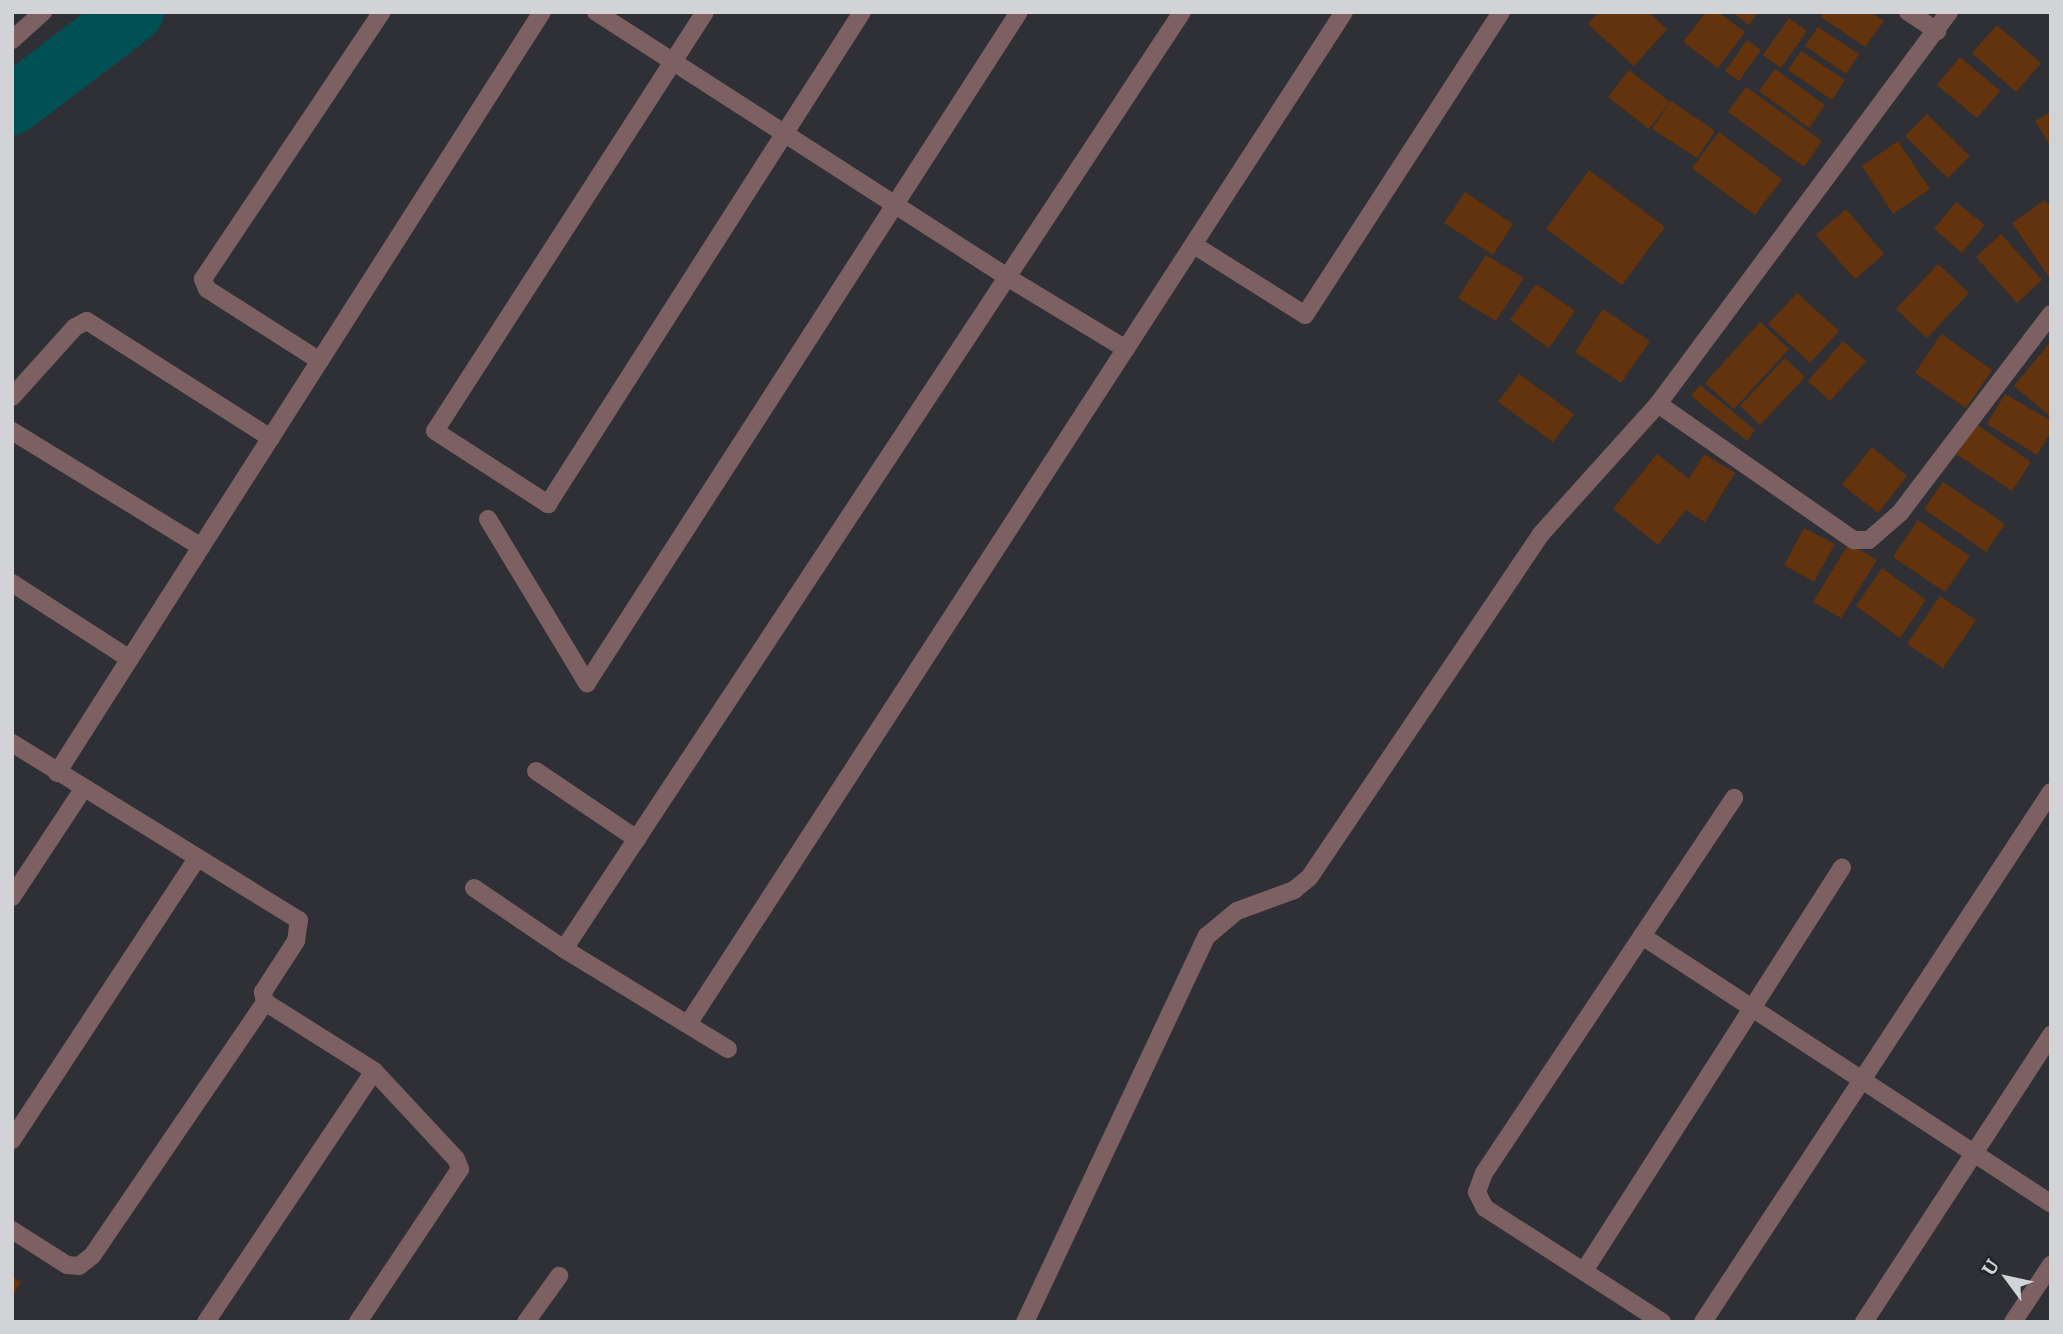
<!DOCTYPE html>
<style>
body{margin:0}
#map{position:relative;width:2063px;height:1334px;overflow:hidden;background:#2f3035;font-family:Literata,serif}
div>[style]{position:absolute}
.river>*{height:60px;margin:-30px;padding:0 30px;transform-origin:30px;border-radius:30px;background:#005054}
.building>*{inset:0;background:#62330c}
.minor>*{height:18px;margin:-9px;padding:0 9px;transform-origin:9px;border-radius:9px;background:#7d6061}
span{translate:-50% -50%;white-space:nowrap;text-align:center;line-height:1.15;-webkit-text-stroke:6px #25262b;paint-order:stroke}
.frame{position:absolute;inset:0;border:14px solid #d2d3d6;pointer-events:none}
.north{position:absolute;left:1972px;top:1243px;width:70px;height:70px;-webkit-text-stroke:5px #25262b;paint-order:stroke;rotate:303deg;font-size:19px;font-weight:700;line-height:28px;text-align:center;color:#d2d3d6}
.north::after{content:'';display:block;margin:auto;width:24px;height:32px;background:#d2d3d6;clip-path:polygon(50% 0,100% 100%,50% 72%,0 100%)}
</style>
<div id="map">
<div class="river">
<i style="left:12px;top:105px;width:153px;rotate:-37.3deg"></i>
</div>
<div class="building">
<i style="clip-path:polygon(1598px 12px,1648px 12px,1667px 29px,1634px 66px,1588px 24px)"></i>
<i style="clip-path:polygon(1706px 12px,1718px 12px,1745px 32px,1718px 68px,1683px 42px)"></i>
<i style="clip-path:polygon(1732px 12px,1758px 12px,1749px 25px)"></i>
<i style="clip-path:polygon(1824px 12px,1870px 12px,1884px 21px,1865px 47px,1821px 17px)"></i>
<i style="clip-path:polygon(1789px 18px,1807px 31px,1781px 68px,1763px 55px)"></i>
<i style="clip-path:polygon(1997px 25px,2041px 63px,2016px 92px,1972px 53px)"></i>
<i style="clip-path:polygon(1818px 27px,1859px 54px,1846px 74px,1805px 46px)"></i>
<i style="clip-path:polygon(1747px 40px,1761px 50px,1739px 81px,1725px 71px)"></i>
<i style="clip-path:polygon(1801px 51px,1845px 80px,1832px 100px,1788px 70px)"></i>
<i style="clip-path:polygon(1960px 57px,2000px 91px,1977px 118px,1937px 85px)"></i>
<i style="clip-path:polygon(1775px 69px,1825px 105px,1809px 128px,1759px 91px)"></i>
<i style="clip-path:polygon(1629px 70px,1670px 102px,1649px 129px,1608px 97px)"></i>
<i style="clip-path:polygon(1746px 87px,1822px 141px,1804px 167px,1728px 112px)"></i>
<i style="clip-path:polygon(1671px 101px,1715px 131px,1697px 158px,1652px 129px)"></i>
<i style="clip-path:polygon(2051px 112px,2051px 147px,2035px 121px)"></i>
<i style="clip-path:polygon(1927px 114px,1970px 156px,1948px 178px,1905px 136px)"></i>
<i style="clip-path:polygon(1719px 132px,1782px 179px,1755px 215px,1692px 168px)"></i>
<i style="clip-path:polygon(1898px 141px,1930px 189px,1893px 214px,1862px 166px)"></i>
<i style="clip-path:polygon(1589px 170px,1665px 227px,1622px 285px,1546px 229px)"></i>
<i style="clip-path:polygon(1465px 192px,1513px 224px,1493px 255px,1444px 223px)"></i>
<i style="clip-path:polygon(2045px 200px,2051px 208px,2051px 280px,2012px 223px)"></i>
<i style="clip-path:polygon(1956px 202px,1985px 225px,1962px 253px,1934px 229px)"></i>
<i style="clip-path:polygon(1846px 209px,1884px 254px,1855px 279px,1816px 235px)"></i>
<i style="clip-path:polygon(2001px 234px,2042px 280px,2017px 303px,1976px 257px)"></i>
<i style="clip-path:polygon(1486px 255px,1524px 278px,1496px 321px,1458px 298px)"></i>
<i style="clip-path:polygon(1938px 264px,1969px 293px,1927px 338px,1896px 309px)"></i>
<i style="clip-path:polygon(1536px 284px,1575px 311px,1549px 348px,1510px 320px)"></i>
<i style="clip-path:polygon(1797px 293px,1839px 331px,1810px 363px,1768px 324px)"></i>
<i style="clip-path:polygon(1603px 309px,1650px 341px,1621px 383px,1575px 352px)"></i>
<i style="clip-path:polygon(1760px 322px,1789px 349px,1734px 409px,1705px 383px)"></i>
<i style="clip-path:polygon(1941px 334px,1992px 370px,1966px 408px,1915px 373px)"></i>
<i style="clip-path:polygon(1843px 341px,1866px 361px,1830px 401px,1808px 381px)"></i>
<i style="clip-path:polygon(2051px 341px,2051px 417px,2014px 386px)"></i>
<i style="clip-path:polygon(1785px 358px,1805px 377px,1760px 425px,1740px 406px)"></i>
<i style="clip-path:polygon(1519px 374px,1574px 414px,1553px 442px,1498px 402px)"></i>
<i style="clip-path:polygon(1700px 385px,1755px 430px,1747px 441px,1691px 396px)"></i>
<i style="clip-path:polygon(2005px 394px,2051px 421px,2051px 432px,2037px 455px,1987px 424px)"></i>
<i style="clip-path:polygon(1976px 424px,2031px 462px,2012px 491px,1956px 454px)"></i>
<i style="clip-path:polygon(1872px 447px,1907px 476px,1878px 513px,1842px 485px)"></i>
<i style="clip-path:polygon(1657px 454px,1689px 479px,1704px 454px,1735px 473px,1705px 522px,1686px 510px,1658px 545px,1613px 509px)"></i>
<i style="clip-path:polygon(1943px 482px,2005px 524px,1986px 552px,1924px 509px)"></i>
<i style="clip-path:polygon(1918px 520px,1970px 556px,1945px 592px,1893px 557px)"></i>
<i style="clip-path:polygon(1804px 528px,1835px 544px,1814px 582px,1784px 565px)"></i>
<i style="clip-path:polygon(1849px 543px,1877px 560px,1841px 618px,1813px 602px)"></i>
<i style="clip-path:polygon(1882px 568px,1926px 600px,1900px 638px,1856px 606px)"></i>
<i style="clip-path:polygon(1940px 596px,1976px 620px,1943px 668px,1907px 644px)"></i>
<i style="clip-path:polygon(12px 1277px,21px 1282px,12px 1297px)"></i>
</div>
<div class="minor">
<i style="left:596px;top:12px;width:489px;rotate:32.8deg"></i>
<i style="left:1007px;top:277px;width:139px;rotate:31.2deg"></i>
<i style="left:705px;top:12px;width:498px;rotate:122.8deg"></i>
<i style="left:435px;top:431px;width:135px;rotate:32.9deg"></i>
<i style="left:548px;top:504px;width:584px;rotate:-57.45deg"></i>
<i style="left:1908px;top:12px;width:35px;rotate:33deg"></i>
<i style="left:12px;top:40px;width:42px;rotate:-42.1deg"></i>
<i style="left:1194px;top:245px;width:131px;rotate:32.2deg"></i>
<i style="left:1305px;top:315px;width:361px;rotate:-57.1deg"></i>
<i style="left:320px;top:361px;width:134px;rotate:-147.5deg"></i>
<i style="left:207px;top:289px;width:11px;rotate:-112deg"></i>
<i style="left:203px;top:279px;width:321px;rotate:-56.2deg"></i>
<i style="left:12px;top:397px;width:94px;rotate:-48deg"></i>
<i style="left:75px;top:327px;width:13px;rotate:-27deg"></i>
<i style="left:87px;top:321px;width:218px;rotate:32.5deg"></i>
<i style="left:1658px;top:404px;width:239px;rotate:34.8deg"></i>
<i style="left:1854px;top:540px;width:15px"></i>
<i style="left:1869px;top:540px;width:41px;rotate:-41.1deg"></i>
<i style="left:1900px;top:513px;width:250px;rotate:-52.8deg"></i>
<i style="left:12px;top:431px;width:222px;rotate:31.5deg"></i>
<i style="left:488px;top:519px;width:192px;rotate:58.9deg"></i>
<i style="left:587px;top:683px;width:798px;rotate:-57.23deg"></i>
<i style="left:12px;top:583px;width:140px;rotate:32.8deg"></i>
<i style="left:12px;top:743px;width:337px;rotate:31.7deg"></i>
<i style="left:299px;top:920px;width:21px;rotate:98deg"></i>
<i style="left:296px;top:941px;width:61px;rotate:122.9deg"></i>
<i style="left:263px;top:992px;width:10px;rotate:79deg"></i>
<i style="left:265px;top:1002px;width:129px;rotate:32.3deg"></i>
<i style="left:374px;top:1071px;width:120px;rotate:47deg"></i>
<i style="left:456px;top:1159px;width:11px;rotate:68deg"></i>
<i style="left:460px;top:1169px;width:184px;rotate:123.7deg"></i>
<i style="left:536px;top:771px;width:122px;rotate:34deg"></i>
<i style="left:57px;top:773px;width:902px;rotate:-57.49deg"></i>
<i style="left:474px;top:888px;width:109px;rotate:34.1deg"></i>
<i style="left:564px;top:949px;width:192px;rotate:31.4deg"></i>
<i style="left:12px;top:897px;width:131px;rotate:-56.6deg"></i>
<i style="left:1642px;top:936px;width:489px;rotate:33.2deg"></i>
<i style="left:564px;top:949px;width:1122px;rotate:-56.59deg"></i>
<i style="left:688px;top:1024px;width:1206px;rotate:-57.05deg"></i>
<i style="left:12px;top:1140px;width:337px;rotate:-56.7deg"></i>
<i style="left:12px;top:1230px;width:65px;rotate:32.5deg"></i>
<i style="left:67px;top:1265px;width:12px;rotate:5deg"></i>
<i style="left:79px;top:1266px;width:16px;rotate:-38deg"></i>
<i style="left:92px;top:1256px;width:307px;rotate:-55.7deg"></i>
<i style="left:1584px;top:1271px;width:479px;rotate:-57.4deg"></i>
<i style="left:206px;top:1322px;width:302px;rotate:-56.2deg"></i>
<i style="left:526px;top:1322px;width:57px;rotate:-54.3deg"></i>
<i style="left:1025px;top:1322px;width:427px;rotate:-64.8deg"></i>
<i style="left:1207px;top:936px;width:39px;rotate:-40deg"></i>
<i style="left:1237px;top:911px;width:61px;rotate:-20.2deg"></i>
<i style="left:1294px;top:890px;width:19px;rotate:-39deg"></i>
<i style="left:1309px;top:878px;width:415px;rotate:-56deg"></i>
<i style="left:1541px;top:534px;width:175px;rotate:-48deg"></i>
<i style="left:1658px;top:404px;width:488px;rotate:-53.4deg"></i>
<i style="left:1662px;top:1322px;width:211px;rotate:-147.2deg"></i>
<i style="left:1485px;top:1208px;width:18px;rotate:-117deg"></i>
<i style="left:1477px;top:1192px;width:20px;rotate:-70deg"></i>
<i style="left:1484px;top:1173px;width:451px;rotate:-56.3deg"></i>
<i style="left:1703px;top:1322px;width:634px;rotate:-56.71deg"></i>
<i style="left:1864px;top:1322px;width:343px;rotate:-56.9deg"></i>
<i style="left:2013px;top:1322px;width:69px;rotate:-56.3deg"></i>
</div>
<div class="frame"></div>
<div class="north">U</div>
</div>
